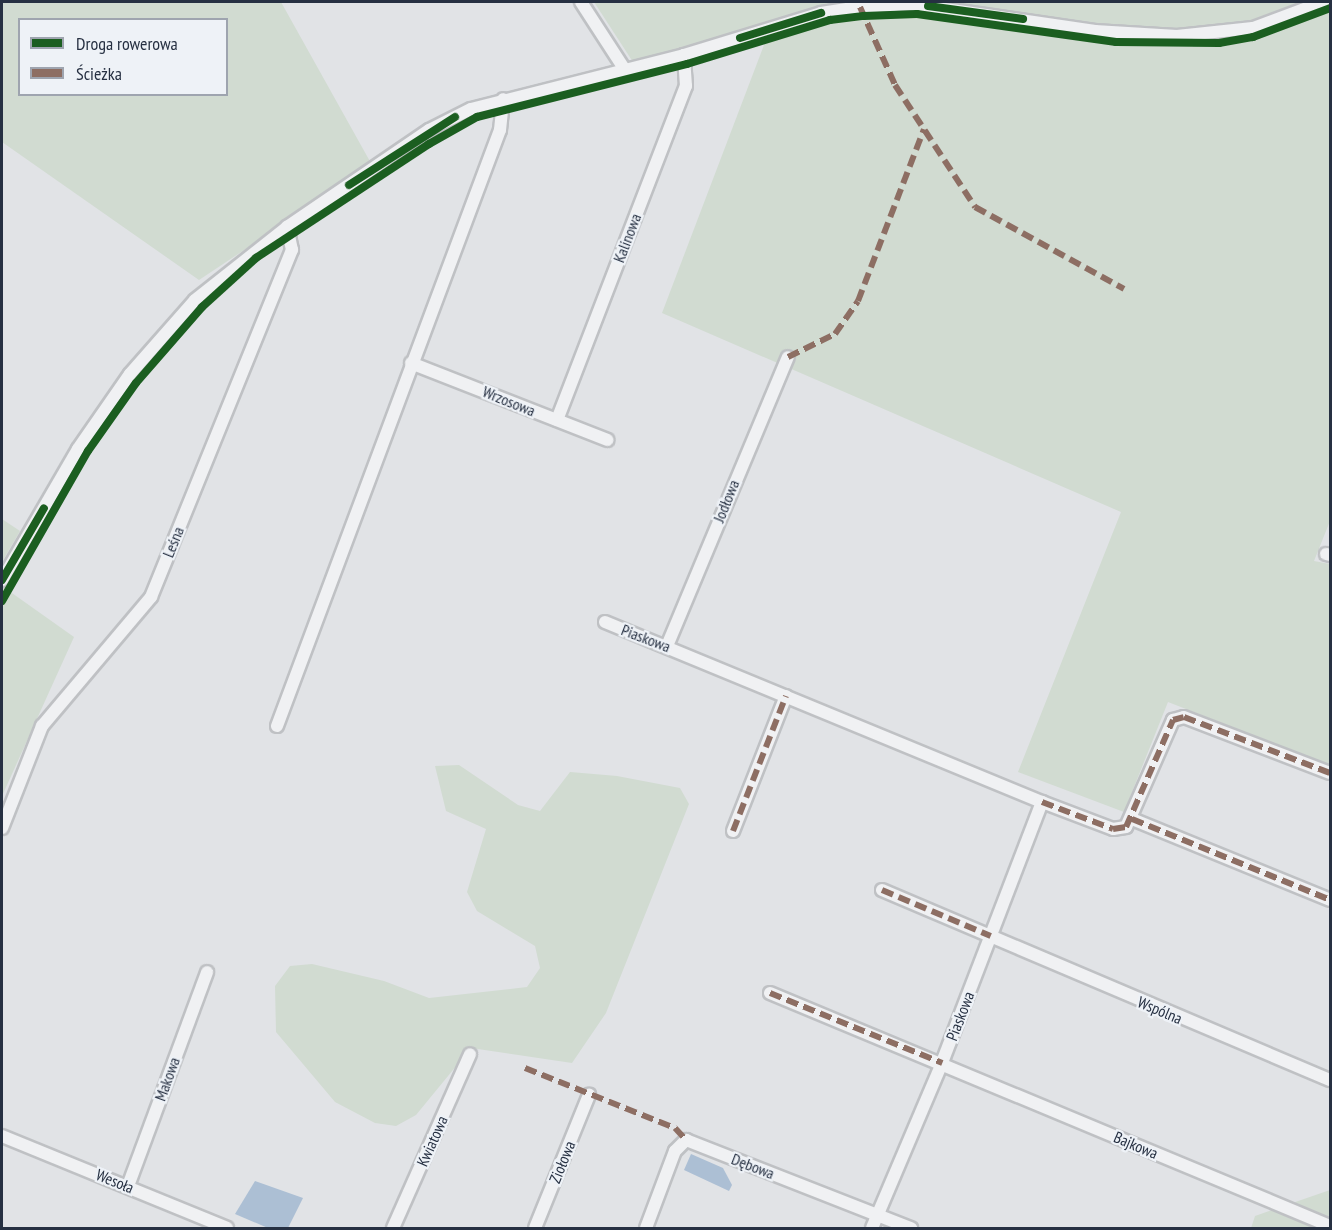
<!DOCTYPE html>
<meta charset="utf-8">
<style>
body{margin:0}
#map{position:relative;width:1332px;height:1230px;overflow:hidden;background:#e1e3e6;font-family:"PT Sans Narrow",sans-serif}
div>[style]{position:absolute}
.green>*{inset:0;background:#d1dbd1}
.water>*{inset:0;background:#acbfd4}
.roads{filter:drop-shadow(2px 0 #bfc1c4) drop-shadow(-2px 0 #bfc1c4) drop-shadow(0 2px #bfc1c4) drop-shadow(0 -2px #bfc1c4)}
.minor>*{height:12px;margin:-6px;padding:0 6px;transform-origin:6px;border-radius:6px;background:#f0f1f3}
.quiet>*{height:6px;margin-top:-3px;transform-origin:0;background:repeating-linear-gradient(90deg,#8d6e63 0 12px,transparent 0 18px)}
.cycleway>*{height:8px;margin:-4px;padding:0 4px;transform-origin:4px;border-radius:4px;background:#1b5e20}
span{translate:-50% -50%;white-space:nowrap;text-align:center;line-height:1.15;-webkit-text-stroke:4.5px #eef2f7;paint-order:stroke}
.street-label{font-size:16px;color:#263042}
.frame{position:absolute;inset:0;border:3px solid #263042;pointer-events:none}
.legend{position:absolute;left:18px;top:18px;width:210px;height:78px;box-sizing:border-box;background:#eef2f7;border:2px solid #9ea4af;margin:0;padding:8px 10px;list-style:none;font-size:18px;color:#263042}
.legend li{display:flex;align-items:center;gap:12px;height:30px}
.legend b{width:30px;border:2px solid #9ea4af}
</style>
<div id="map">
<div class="green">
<i style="clip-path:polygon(evenodd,2px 2px,281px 2px,372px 165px,199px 280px,2px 142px,2px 2px,20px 20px,226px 20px,226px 94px,20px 94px,20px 20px)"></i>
<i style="clip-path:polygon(594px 2px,1330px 2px,1330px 521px,1314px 561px,1330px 564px,1330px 765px,1168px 702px,1124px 812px,1018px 772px,1121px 512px,662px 313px,772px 24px,633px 62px)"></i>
<i style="clip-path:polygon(2px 519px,20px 531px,2px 562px)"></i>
<i style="clip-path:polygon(2px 586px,74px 637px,2px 796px)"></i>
<i style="clip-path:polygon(459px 765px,518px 805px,540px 811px,570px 772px,617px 776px,680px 788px,689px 804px,606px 1013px,572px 1063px,471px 1048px,416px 1115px,396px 1126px,375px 1123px,335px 1102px,276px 1032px,275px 986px,290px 966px,312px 964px,384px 981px,429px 998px,527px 987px,540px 968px,535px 946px,477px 911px,467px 892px,486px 829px,446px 811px,435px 766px)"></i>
<i style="clip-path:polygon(1330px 1190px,1330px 1228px,1251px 1228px,1255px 1216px)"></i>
</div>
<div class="water">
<i style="clip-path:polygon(691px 1154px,723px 1168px,732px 1185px,729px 1191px,684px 1170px)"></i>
<i style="clip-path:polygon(255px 1181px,303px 1198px,288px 1228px,268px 1228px,235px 1214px)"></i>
</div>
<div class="roads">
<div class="minor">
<i style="left:581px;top:2px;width:81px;rotate:57.1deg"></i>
<i style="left:411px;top:363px;width:211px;rotate:21.4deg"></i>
<i style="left:557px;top:420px;width:358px;rotate:-68.9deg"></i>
<i style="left:686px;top:86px;width:31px;rotate:-94deg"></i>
<i style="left:1326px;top:554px;width:4px;rotate:14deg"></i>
<i style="left:2px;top:580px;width:151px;rotate:-59.9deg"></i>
<i style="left:78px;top:449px;width:91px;rotate:-55.3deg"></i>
<i style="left:130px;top:374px;width:98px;rotate:-48.7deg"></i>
<i style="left:195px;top:300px;width:117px;rotate:-38.4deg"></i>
<i style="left:287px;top:227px;width:172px;rotate:-34.3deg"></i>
<i style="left:429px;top:130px;width:47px;rotate:-26.6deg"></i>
<i style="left:471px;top:109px;width:220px;rotate:-14.2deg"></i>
<i style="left:684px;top:55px;width:143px;rotate:-17deg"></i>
<i style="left:821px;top:13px;width:39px;rotate:-9deg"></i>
<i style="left:860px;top:7px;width:51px;rotate:-3.4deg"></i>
<i style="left:911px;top:4px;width:186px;rotate:8.3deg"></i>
<i style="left:1095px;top:31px;width:82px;rotate:3.5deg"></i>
<i style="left:1177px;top:36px;width:76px;rotate:-6deg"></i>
<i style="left:1253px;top:28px;width:75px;rotate:-20.4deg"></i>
<i style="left:605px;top:622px;width:473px;rotate:22.4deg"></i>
<i style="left:1042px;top:802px;width:280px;rotate:111deg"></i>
<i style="left:942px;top:1063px;width:179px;rotate:113deg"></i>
<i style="left:667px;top:646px;width:313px;rotate:-67.3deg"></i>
<i style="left:277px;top:726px;width:636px;rotate:-69.49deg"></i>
<i style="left:500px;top:130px;width:31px;rotate:-84deg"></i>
<i style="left:1042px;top:802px;width:76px;rotate:20.8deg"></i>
<i style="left:1113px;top:829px;width:13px;rotate:-9deg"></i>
<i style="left:1126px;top:827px;width:117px;rotate:-66.3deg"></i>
<i style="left:1173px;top:720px;width:11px;rotate:-15deg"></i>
<i style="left:1184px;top:717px;width:156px;rotate:21deg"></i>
<i style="left:1132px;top:819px;width:214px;rotate:22.2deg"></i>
<i style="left:2px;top:828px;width:110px;rotate:-68.6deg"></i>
<i style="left:42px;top:726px;width:169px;rotate:-49.8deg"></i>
<i style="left:151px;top:597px;width:375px;rotate:-67.9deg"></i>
<i style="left:292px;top:250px;width:24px;rotate:-102deg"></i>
<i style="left:733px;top:831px;width:145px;rotate:-68.6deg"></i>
<i style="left:882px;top:890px;width:487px;rotate:23deg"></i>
<i style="left:770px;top:993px;width:607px;rotate:22.59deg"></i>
<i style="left:2px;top:1136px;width:243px;rotate:22.2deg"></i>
<i style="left:128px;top:1186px;width:228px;rotate:-69.7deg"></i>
<i style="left:393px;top:1228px;width:190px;rotate:-66.1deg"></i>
<i style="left:535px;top:1228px;width:144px;rotate:-67.9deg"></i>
<i style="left:646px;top:1228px;width:82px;rotate:-69.4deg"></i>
<i style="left:675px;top:1151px;width:16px;rotate:-45deg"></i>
<i style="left:686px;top:1140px;width:242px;rotate:21.4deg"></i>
</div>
</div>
<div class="quiet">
<i style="left:860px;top:7px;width:85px;rotate:65.8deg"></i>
<i style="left:895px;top:85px;width:146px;rotate:56.7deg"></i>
<i style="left:975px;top:207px;width:170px;rotate:28.8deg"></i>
<i style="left:788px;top:357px;width:52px;rotate:-26.1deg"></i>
<i style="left:835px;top:334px;width:40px;rotate:-55.1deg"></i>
<i style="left:858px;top:301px;width:184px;rotate:-69deg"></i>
<i style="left:1042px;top:802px;width:76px;rotate:20.8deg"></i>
<i style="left:1113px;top:829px;width:13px;rotate:-9deg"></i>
<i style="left:1126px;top:827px;width:117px;rotate:-66.3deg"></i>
<i style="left:1173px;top:720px;width:11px;rotate:-15deg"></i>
<i style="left:1184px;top:717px;width:156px;rotate:21deg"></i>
<i style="left:1132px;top:819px;width:214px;rotate:22.2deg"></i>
<i style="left:733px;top:831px;width:145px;rotate:-68.6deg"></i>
<i style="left:882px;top:890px;width:118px;rotate:22.9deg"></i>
<i style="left:770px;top:993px;width:186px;rotate:22.1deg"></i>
<i style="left:525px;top:1068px;width:162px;rotate:21.8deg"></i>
<i style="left:675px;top:1128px;width:16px;rotate:47deg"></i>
</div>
<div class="cycleway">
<i style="left:928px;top:6px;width:96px;rotate:7.8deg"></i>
<i style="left:740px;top:38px;width:85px;rotate:-17.2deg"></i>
<i style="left:349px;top:185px;width:126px;rotate:-32.7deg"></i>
<i style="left:2px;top:580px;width:83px;rotate:-59.7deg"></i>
<i style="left:2px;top:601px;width:173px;rotate:-60.2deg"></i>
<i style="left:88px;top:451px;width:83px;rotate:-54.8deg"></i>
<i style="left:136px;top:383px;width:101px;rotate:-49deg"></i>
<i style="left:202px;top:307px;width:73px;rotate:-42.2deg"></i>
<i style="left:256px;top:258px;width:207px;rotate:-33.4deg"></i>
<i style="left:429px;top:144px;width:55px;rotate:-29.4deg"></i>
<i style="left:477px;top:117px;width:217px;rotate:-14.2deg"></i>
<i style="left:687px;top:64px;width:150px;rotate:-17.1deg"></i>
<i style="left:830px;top:20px;width:34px;rotate:-7deg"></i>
<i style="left:864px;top:16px;width:53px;rotate:-2.2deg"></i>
<i style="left:917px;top:14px;width:201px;rotate:8deg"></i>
<i style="left:1116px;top:42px;width:103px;rotate:0.6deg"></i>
<i style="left:1219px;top:43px;width:35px;rotate:-10deg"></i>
<i style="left:1253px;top:37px;width:82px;rotate:-20.6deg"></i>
</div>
<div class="street-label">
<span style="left:627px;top:238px;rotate:-69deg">Kalinowa</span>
<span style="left:509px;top:401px;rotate:22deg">Wrzosowa</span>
<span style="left:726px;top:501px;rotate:-68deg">Jodłowa</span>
<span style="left:173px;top:542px;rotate:-68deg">Leśna</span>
<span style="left:646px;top:638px;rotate:21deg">Piaskowa</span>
<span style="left:1160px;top:1010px;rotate:23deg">Wspólna</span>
<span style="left:960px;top:1016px;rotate:-69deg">Piaskowa</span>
<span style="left:167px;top:1079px;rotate:-70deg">Makowa</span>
<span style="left:432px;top:1141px;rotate:-66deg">Kwiatowa</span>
<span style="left:1136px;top:1145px;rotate:23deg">Bajkowa</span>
<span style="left:562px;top:1162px;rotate:-68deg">Ziołowa</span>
<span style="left:753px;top:1166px;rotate:21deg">Dębowa</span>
<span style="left:115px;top:1181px;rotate:22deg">Wesoła</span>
</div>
<div class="frame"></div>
<ul class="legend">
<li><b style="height:8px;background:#1b5e20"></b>Droga rowerowa</li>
<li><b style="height:8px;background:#8d6e63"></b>Ścieżka</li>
</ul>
</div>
